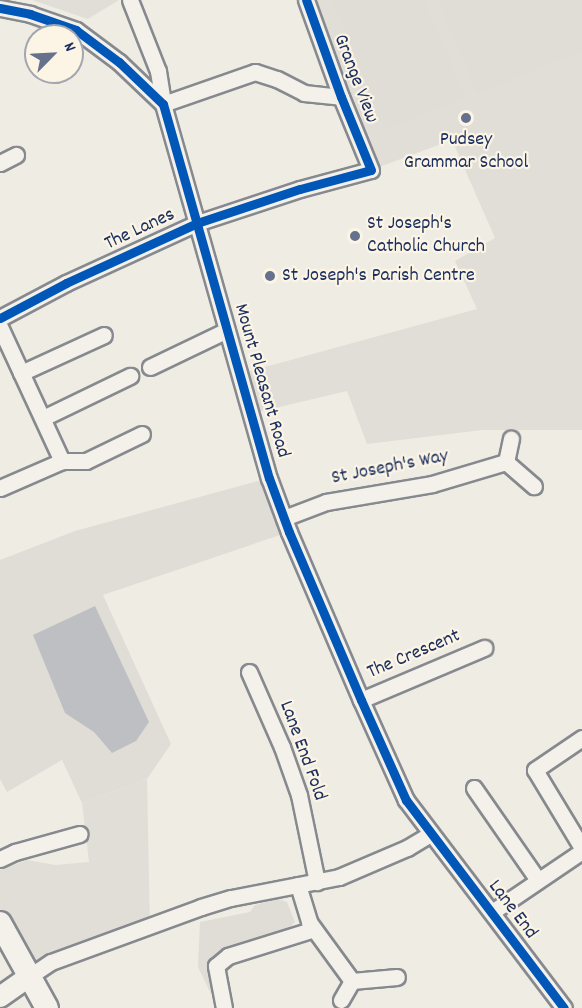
<!DOCTYPE html>
<style>
body{margin:0}
#map{position:relative;width:582px;height:1008px;overflow:hidden;background:#efece4;font-family:Dekko,sans-serif}
div>[style]{position:absolute}
.built>*{inset:0;background:#e0ded7}
.green>*{inset:0;background:#e0ddd7}
.water>*{inset:0;background:#bebfc2}
.roads{filter:drop-shadow(2px 0 #86898e) drop-shadow(-2px 0 #86898e) drop-shadow(0 2px #86898e) drop-shadow(0 -2px #86898e)}
.minor>*{height:15px;margin:-7.5px;padding:0 7.5px;transform-origin:7.5px;border-radius:7.5px;background:#f4f1eb}
.tertiary>*{height:20px;margin:-10px;padding:0 10px;transform-origin:10px;border-radius:10px;background:#f4f1eb}
.secondary>*{height:22px;margin:-11px;padding:0 11px;transform-origin:11px;border-radius:11px;background:#f4f1eb}
.cycleway>*{height:9px;margin:-4.5px;padding:0 4.5px;transform-origin:4.5px;border-radius:4.5px;background:#0057b8}
.dots>*{width:16px;height:16px;translate:-50% -50%;box-sizing:border-box;border:3px solid #fcf5e5;border-radius:50%}
span{translate:-50% -50%;white-space:nowrap;text-align:center;line-height:1.15;-webkit-text-stroke:4.5px #fcf5e5;paint-order:stroke}
.street-label{font-size:20px;color:#1b2f5e}
.poi-label{font-size:20px;color:#1b2f5e}
.left{translate:0 -50%;text-align:left}
.north{position:absolute;left:24px;top:24px;width:60px;height:60px;box-sizing:border-box;background:#fcf5e5;border:2px solid #a2a6af;border-radius:50%;rotate:66deg;font-size:16px;font-weight:700;line-height:24px;text-align:center;color:#1b2f5e}
.north::after{content:'';display:block;margin:auto;width:21px;height:27px;background:#65718d;clip-path:polygon(50% 0,100% 100%,50% 72%,0 100%)}
</style>
<div id="map">
<div class="built">
<i style="clip-path:polygon(32px 0,119px 0,88px 19px)"></i>
<i style="clip-path:polygon(306px 0,582px 0,582px 430px,482px 430px,367px 444px,347px 391px,250px 414px,239px 374px,477px 309px,455px 261px,495px 238px,452px 140px,371px 170px)"></i>
<i style="clip-path:polygon(147px 779px,150px 928px,30px 976px,0 924px,0 870px,27px 860px,56px 865px,89px 862px,82px 803px)"></i>
</div>
<div class="green">
<i style="clip-path:polygon(332px 0,425px 0,465px 97px,385px 130px)"></i>
<i style="clip-path:polygon(438px 0,582px 0,582px 51px,477px 94px)"></i>
<i style="clip-path:polygon(269px 478px,289px 532px,103px 595px,171px 744px,147px 779px,82px 803px,62px 760px,7px 792px,0 779px,0 560px,75px 531px)"></i>
<i style="clip-path:polygon(278px 899px,287px 902px,295px 922px,287px 930px,210px 969px,211px 994px,198px 967px,200px 922px,250px 912px,255px 905px)"></i>
</div>
<div class="water">
<i style="clip-path:polygon(95px 606px,149px 722px,136px 741px,112px 753px,94px 732px,65px 713px,33px 635px)"></i>
</div>
<div class="roads">
<div class="minor">
<i style="left:130px;top:0;width:76px;rotate:68.5deg"></i>
<i style="left:158px;top:71px;width:33px;rotate:81deg"></i>
<i style="left:163px;top:104px;width:97px;rotate:-19.2deg"></i>
<i style="left:255px;top:72px;width:23px;rotate:18deg"></i>
<i style="left:277px;top:79px;width:30px;rotate:27deg"></i>
<i style="left:304px;top:93px;width:37px;rotate:6deg"></i>
<i style="left:0;top:8px;width:31px;rotate:11deg"></i>
<i style="left:30px;top:14px;width:49px;rotate:19.2deg"></i>
<i style="left:76px;top:30px;width:54px;rotate:36.7deg"></i>
<i style="left:119px;top:62px;width:61px;rotate:43.7deg"></i>
<i style="left:163px;top:104px;width:389px;rotate:74.2deg"></i>
<i style="left:269px;top:478px;width:58px;rotate:69.7deg"></i>
<i style="left:289px;top:532px;width:183px;rotate:66.8deg"></i>
<i style="left:361px;top:700px;width:110px;rotate:65.8deg"></i>
<i style="left:406px;top:800px;width:261px;rotate:52.8deg"></i>
<i style="left:0;top:163px;width:18px;rotate:-27deg"></i>
<i style="left:0;top:318px;width:75px;rotate:-27.9deg"></i>
<i style="left:66px;top:283px;width:144px;rotate:-24.6deg"></i>
<i style="left:197px;top:223px;width:108px;rotate:-18.3deg"></i>
<i style="left:300px;top:189px;width:73px;rotate:-15deg"></i>
<i style="left:371px;top:170px;width:79px;rotate:-112.3deg"></i>
<i style="left:341px;top:97px;width:103px;rotate:-109.8deg"></i>
<i style="left:0;top:327px;width:148px;rotate:65.2deg"></i>
<i style="left:150px;top:367px;width:85px;rotate:-25.7deg"></i>
<i style="left:21px;top:373px;width:91px;rotate:-24.6deg"></i>
<i style="left:43px;top:418px;width:97px;rotate:-25.8deg"></i>
<i style="left:506px;top:462px;width:24px;rotate:-78deg"></i>
<i style="left:0;top:488px;width:68px;rotate:-23.5deg"></i>
<i style="left:62px;top:461px;width:24px"></i>
<i style="left:86px;top:461px;width:62px;rotate:-25.7deg"></i>
<i style="left:284px;top:518px;width:45px;rotate:-20.9deg"></i>
<i style="left:326px;top:502px;width:108px;rotate:-9.6deg"></i>
<i style="left:432px;top:484px;width:77px;rotate:-16.6deg"></i>
<i style="left:506px;top:462px;width:37px;rotate:41deg"></i>
<i style="left:249px;top:672px;width:82px;rotate:66.3deg"></i>
<i style="left:282px;top:747px;width:51px;rotate:70.5deg"></i>
<i style="left:299px;top:795px;width:89px;rotate:78.3deg"></i>
<i style="left:361px;top:700px;width:134px;rotate:-22.9deg"></i>
<i style="left:582px;top:738px;width:57px;rotate:145.8deg"></i>
<i style="left:535px;top:770px;width:91px;rotate:58.9deg"></i>
<i style="left:474px;top:788px;width:112px;rotate:55.2deg"></i>
<i style="left:0;top:859px;width:17px;rotate:-25deg"></i>
<i style="left:15px;top:852px;width:67px;rotate:-15.5deg"></i>
<i style="left:298px;top:885px;width:39px;rotate:73deg"></i>
<i style="left:309px;top:922px;width:73px;rotate:53.9deg"></i>
<i style="left:352px;top:981px;width:45px;rotate:-5.1deg"></i>
<i style="left:492px;top:912px;width:109px;rotate:-34.1deg"></i>
<i style="left:30px;top:976px;width:25px;rotate:-34deg"></i>
<i style="left:51px;top:962px;width:160px;rotate:-20.1deg"></i>
<i style="left:201px;top:907px;width:31px;rotate:-17deg"></i>
<i style="left:231px;top:898px;width:110px;rotate:-11deg"></i>
<i style="left:339px;top:877px;width:74px;rotate:-23.1deg"></i>
<i style="left:407px;top:848px;width:27px;rotate:-31deg"></i>
<i style="left:341px;top:1000px;width:22px;rotate:-60deg"></i>
<i style="left:224px;top:1008px;width:43px;rotate:-100.8deg"></i>
<i style="left:216px;top:966px;width:16px;rotate:-40deg"></i>
<i style="left:228px;top:956px;width:90px;rotate:-17.4deg"></i>
</div>
<div class="tertiary">
<i style="left:0;top:997px;width:37px;rotate:-35deg"></i>
</div>
<div class="secondary">
<i style="left:0;top:923px;width:97px;rotate:61.1deg"></i>
</div>
</div>
<div class="cycleway">
<i style="left:0;top:8px;width:31px;rotate:11deg"></i>
<i style="left:30px;top:14px;width:49px;rotate:19.2deg"></i>
<i style="left:76px;top:30px;width:54px;rotate:36.7deg"></i>
<i style="left:119px;top:62px;width:61px;rotate:43.7deg"></i>
<i style="left:163px;top:104px;width:389px;rotate:74.2deg"></i>
<i style="left:269px;top:478px;width:58px;rotate:69.7deg"></i>
<i style="left:289px;top:532px;width:183px;rotate:66.8deg"></i>
<i style="left:361px;top:700px;width:110px;rotate:65.8deg"></i>
<i style="left:406px;top:800px;width:261px;rotate:52.8deg"></i>
<i style="left:0;top:318px;width:75px;rotate:-27.9deg"></i>
<i style="left:66px;top:283px;width:144px;rotate:-24.6deg"></i>
<i style="left:197px;top:223px;width:108px;rotate:-18.3deg"></i>
<i style="left:300px;top:189px;width:73px;rotate:-15deg"></i>
<i style="left:371px;top:170px;width:79px;rotate:-112.3deg"></i>
<i style="left:341px;top:97px;width:103px;rotate:-109.8deg"></i>
</div>
<div class="dots">
<i style="left:466px;top:118px;background:#65718d"></i>
<i style="left:355px;top:236px;background:#65718d"></i>
<i style="left:270px;top:276px;background:#65718d"></i>
</div>
<div class="street-label">
<span style="left:355px;top:79px;rotate:69deg">Grange View</span>
<span style="left:140px;top:230px;rotate:-25deg">The Lanes</span>
<span style="left:261px;top:381px;rotate:74deg">Mount Pleasant Road</span>
<span style="left:390px;top:468px;rotate:-11deg">St Joseph's Way</span>
<span style="left:414px;top:655px;rotate:-23deg">The Crescent</span>
<span style="left:302px;top:751px;rotate:70deg">Lane End Fold</span>
<span style="left:512px;top:910px;rotate:53deg">Lane End</span>
</div>
<div class="poi-label">
<span style="left:466px;top:152px">Pudsey<br>Grammar School</span>
<span class="left" style="left:367px;top:236px">St Joseph's<br>Catholic Church</span>
<span class="left" style="left:282px;top:276px">St Joseph's Parish Centre</span>
</div>
<div class="north">N</div>
</div>
